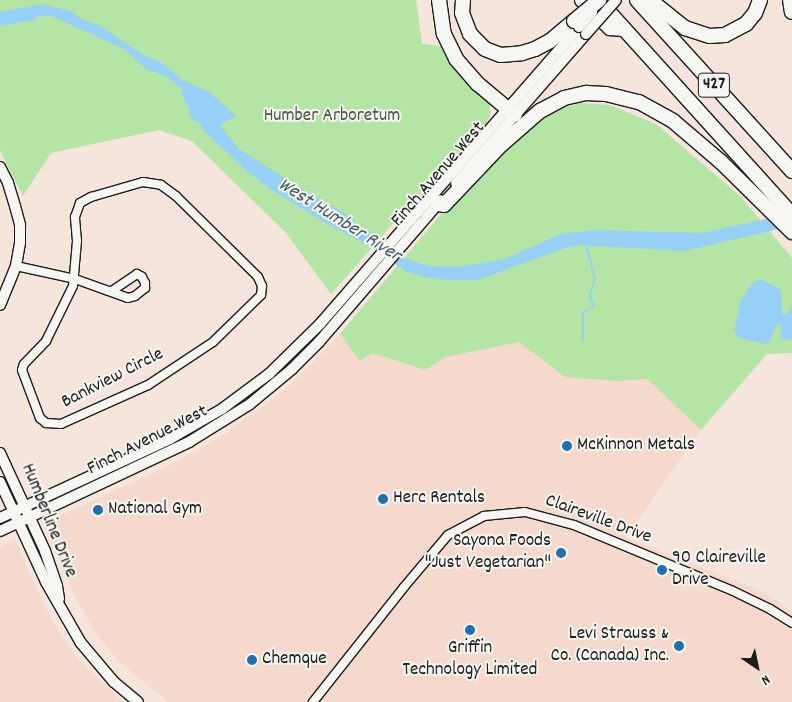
<!DOCTYPE html>
<style>
body{margin:0}
#map{position:relative;width:792px;height:702px;overflow:hidden;background:#f5e5dc;font-family:Dekko,sans-serif}
div>[style]{position:absolute}
.built>*{inset:0;background:#f5d9cc}
.green>*{inset:0;background:#b5e5a5}
.water>*{inset:0;background:#96d0f6}
.stream>*{height:2px;margin:-1px;padding:0 1px;transform-origin:1px;border-radius:1px;background:#96d0f6}
.roads{filter:drop-shadow(1px 0 #1c1c1c) drop-shadow(-1px 0 #1c1c1c) drop-shadow(0 1px #1c1c1c) drop-shadow(0 -1px #1c1c1c)}
.street>*{height:8px;margin:-4px;padding:0 4px;transform-origin:4px;border-radius:4px;background:#f6f6f2}
.secondary>*{height:10px;margin:-5px;padding:0 5px;transform-origin:5px;border-radius:5px;background:#f6f6f2}
.highway>*{height:14px;margin:-7px;padding:0 7px;transform-origin:7px;border-radius:7px;background:#f6f6f2}
.bridges{filter:drop-shadow(1px 0 #1c1c1c) drop-shadow(-1px 0 #1c1c1c) drop-shadow(0 1px #1c1c1c) drop-shadow(0 -1px #1c1c1c)}
.secondary-bridge>*{height:10px;margin:-5px;padding:0 5px;transform-origin:5px;border-radius:5px;background:#f6f6f2}
.highway-bridge>*{height:14px;margin:-7px;padding:0 7px;transform-origin:7px;border-radius:7px;background:#f6f6f2}
.dots>*{width:14px;height:14px;translate:-50% -50%;box-sizing:border-box;border:2px solid #f6f6f2;border-radius:50%}
span{translate:-50% -50%;white-space:nowrap;text-align:center;line-height:1.15;-webkit-text-stroke:4px #f6f6f2;paint-order:stroke}
.shield-label span{padding:1px 4px;background:#f6f6f2;border:1px solid;border-radius:4px;-webkit-text-stroke-width:0}
.shield-label{font-size:18px;color:#1c1c1c;font-weight:700}
.park-label{font-size:19px;color:#4a5845}
.street-label{font-size:19px;color:#1c1c1c}
.poi-label{font-size:19px;color:#1c1c1c}
.left{translate:0 -50%;text-align:left}
.right{translate:-100% -50%;text-align:right}
.water-label{font-size:20px;color:#475b68;font-style:italic}
.north{position:absolute;left:732px;top:642px;width:50px;height:50px;-webkit-text-stroke:4px #f6f6f2;paint-order:stroke;rotate:146deg;font-size:14px;font-weight:700;line-height:20px;text-align:center;color:#1c1c1c}
.north::after{content:'';display:block;margin:auto;width:18px;height:22px;background:#1c1c1c;clip-path:polygon(50% 0,100% 100%,50% 72%,0 100%)}
</style>
<div id="map">
<div class="built">
<i style="clip-path:polygon(340px 334px,360px 361px,372px 353px,425px 370px,446px 357px,519px 342px,565px 377px,647px 379px,701px 430px,626px 537px,766px 593px,792px 612px,792px 702px,168px 702px,118px 661px,95px 632px,75px 597px,43px 524px,174px 463px,224px 435px,285px 390px)"></i>
<i style="clip-path:polygon(15px 540px,50px 617px,65px 641px,83px 665px,124px 702px,0 702px,0 547px)"></i>
</div>
<div class="green">
<i style="clip-path:polygon(0 0,416px 0,422px 44px,441px 46px,459px 75px,489px 100px,491px 113px,485px 126px,454px 161px,399px 217px,331px 294px,286px 233px,192px 141px,159px 130px,51px 153px,23px 196px,0 151px)"></i>
<i style="clip-path:polygon(580px 103px,610px 105px,656px 124px,741px 197px,792px 258px,792px 353px,767px 354px,701px 430px,647px 379px,617px 381px,565px 377px,519px 342px,446px 357px,425px 370px,372px 353px,360px 361px,340px 334px,463px 188px,504px 149px,550px 111px)"></i>
</div>
<div class="water">
<i style="clip-path:polygon(42px 4px,73px 12px,81px 19px,99px 25px,145px 56px,160px 62px,183px 80px,211px 93px,236px 116px,223px 123px,221px 127px,239px 149px,321px 201px,344px 213px,400px 257px,429px 266px,457px 267px,502px 260px,561px 234px,593px 230px,701px 233px,758px 221px,792px 210px,792px 226px,684px 251px,580px 245px,568px 247px,478px 280px,450px 280px,425px 277px,407px 272px,369px 246px,324px 222px,275px 192px,248px 172px,204px 131px,198px 121px,195px 122px,190px 116px,189px 107px,185px 103px,181px 88px,166px 76px,146px 69px,124px 49px,52px 16px,39px 16px,34px 20px,0 26px,0 12px)"></i>
<i style="clip-path:polygon(760px 279px,781px 290px,782px 314px,787px 315px,792px 304px,792px 340px,780px 339px,782px 324px,777px 324px,770px 341px,766px 344px,739px 338px,734px 331px,741px 300px,752px 284px)"></i>
</div>
<div class="stream">
<i style="left:583px;top:340px;width:27px;rotate:-90deg"></i>
<i style="left:583px;top:313px;width:13px;rotate:-32deg"></i>
<i style="left:594px;top:306px;width:12px;rotate:-110deg"></i>
<i style="left:590px;top:295px;width:17px;rotate:-73deg"></i>
<i style="left:595px;top:279px;width:35px;rotate:-105deg"></i>
</div>
<div class="roads">
<div class="street">
<i style="left:143px;top:182px;width:18px;rotate:9deg"></i>
<i style="left:161px;top:185px;width:19px;rotate:36deg"></i>
<i style="left:176px;top:196px;width:115px;rotate:44.6deg"></i>
<i style="left:258px;top:277px;width:10px;rotate:66deg"></i>
<i style="left:262px;top:286px;width:9px;rotate:96deg"></i>
<i style="left:261px;top:295px;width:67px;rotate:135.6deg"></i>
<i style="left:213px;top:342px;width:78px;rotate:146.5deg"></i>
<i style="left:148px;top:385px;width:95px;rotate:155.9deg"></i>
<i style="left:61px;top:424px;width:15px;rotate:-176deg"></i>
<i style="left:46px;top:423px;width:8px;rotate:-140deg"></i>
<i style="left:40px;top:418px;width:51px;rotate:-110.6deg"></i>
<i style="left:22px;top:370px;width:6px;rotate:-72deg"></i>
<i style="left:24px;top:364px;width:32px;rotate:-46deg"></i>
<i style="left:46px;top:341px;width:61px;rotate:-63.9deg"></i>
<i style="left:73px;top:286px;width:45px;rotate:-84.9deg"></i>
<i style="left:77px;top:241px;width:24px;rotate:-95deg"></i>
<i style="left:75px;top:217px;width:15px;rotate:-70deg"></i>
<i style="left:80px;top:203px;width:13px;rotate:-29deg"></i>
<i style="left:91px;top:197px;width:54px;rotate:-16.1deg"></i>
<i style="left:16px;top:266px;width:60px;rotate:12.4deg"></i>
<i style="left:75px;top:279px;width:56px;rotate:19.7deg"></i>
<i style="left:128px;top:298px;width:7px;rotate:-16deg"></i>
<i style="left:135px;top:296px;width:13px;rotate:-39deg"></i>
<i style="left:145px;top:288px;width:5px;rotate:-90deg"></i>
<i style="left:145px;top:283px;width:7px;rotate:-117deg"></i>
<i style="left:142px;top:277px;width:6px;rotate:-149deg"></i>
<i style="left:137px;top:274px;width:30px;rotate:146deg"></i>
<i style="left:313px;top:702px;width:147px;rotate:-51.6deg"></i>
<i style="left:404px;top:587px;width:68px;rotate:-49.8deg"></i>
<i style="left:448px;top:535px;width:41px;rotate:-27.8deg"></i>
<i style="left:484px;top:516px;width:41px;rotate:-5.6deg"></i>
<i style="left:525px;top:512px;width:51px;rotate:14.9deg"></i>
<i style="left:574px;top:525px;width:172px;rotate:22.5deg"></i>
<i style="left:733px;top:591px;width:41px;rotate:25.9deg"></i>
<i style="left:770px;top:609px;width:26px;rotate:32deg"></i>
</div>
<div class="secondary">
<i style="left:0;top:167px;width:18px;rotate:63deg"></i>
<i style="left:8px;top:183px;width:24px;rotate:73deg"></i>
<i style="left:15px;top:206px;width:20px;rotate:75deg"></i>
<i style="left:20px;top:225px;width:18px;rotate:90deg"></i>
<i style="left:20px;top:243px;width:23px;rotate:100deg"></i>
<i style="left:16px;top:266px;width:42px;rotate:112.3deg"></i>
<i style="left:456px;top:183px;width:198px;rotate:-48.9deg"></i>
<i style="left:0;top:453px;width:108px;rotate:65.3deg"></i>
<i style="left:45px;top:551px;width:37px;rotate:71deg"></i>
<i style="left:57px;top:586px;width:13px;rotate:81deg"></i>
<i style="left:0;top:482px;width:110px;rotate:65.3deg"></i>
<i style="left:46px;top:582px;width:70px;rotate:60.2deg"></i>
<i style="left:81px;top:643px;width:51px;rotate:49.8deg"></i>
<i style="left:114px;top:682px;width:31px;rotate:40deg"></i>
<i style="left:0;top:518px;width:187px;rotate:-24.9deg"></i>
<i style="left:170px;top:439px;width:60px;rotate:-30deg"></i>
<i style="left:222px;top:409px;width:59px;rotate:-36.7deg"></i>
<i style="left:269px;top:374px;width:71px;rotate:-44.4deg"></i>
<i style="left:320px;top:324px;width:394px;rotate:-48.9deg"></i>
<i style="left:0;top:531px;width:209px;rotate:-25.2deg"></i>
<i style="left:189px;top:442px;width:72px;rotate:-31.9deg"></i>
<i style="left:250px;top:404px;width:55px;rotate:-39.8deg"></i>
<i style="left:292px;top:369px;width:38px;rotate:-45deg"></i>
<i style="left:319px;top:342px;width:187px;rotate:-49.3deg"></i>
</div>
<div class="highway">
<i style="left:439px;top:0;width:34px;rotate:82deg"></i>
<i style="left:444px;top:34px;width:28px;rotate:64deg"></i>
<i style="left:456px;top:59px;width:33px;rotate:49deg"></i>
<i style="left:478px;top:84px;width:48px;rotate:40deg"></i>
<i style="left:463px;top:0;width:13px;rotate:94deg"></i>
<i style="left:462px;top:13px;width:22px;rotate:69deg"></i>
<i style="left:470px;top:34px;width:21px;rotate:45deg"></i>
<i style="left:485px;top:49px;width:17px;rotate:21deg"></i>
<i style="left:501px;top:55px;width:21px;rotate:-5deg"></i>
<i style="left:522px;top:53px;width:14px;rotate:-17deg"></i>
<i style="left:535px;top:49px;width:17px;rotate:-28deg"></i>
<i style="left:550px;top:41px;width:31px;rotate:-40deg"></i>
<i style="left:582px;top:0;width:40px;rotate:45deg"></i>
<i style="left:610px;top:28px;width:14px;rotate:4deg"></i>
<i style="left:598px;top:0;width:290px;rotate:47.9deg"></i>
<i style="left:637px;top:0;width:231px;rotate:47.8deg"></i>
<i style="left:650px;top:0;width:45px;rotate:38.7deg"></i>
<i style="left:685px;top:28px;width:26px;rotate:18deg"></i>
<i style="left:710px;top:36px;width:15px;rotate:-4deg"></i>
<i style="left:725px;top:35px;width:24px;rotate:-28deg"></i>
<i style="left:746px;top:24px;width:14px;rotate:-51deg"></i>
<i style="left:755px;top:13px;width:14px;rotate:-69deg"></i>
<i style="left:790px;top:0;width:12px;rotate:81deg"></i>
<i style="left:438px;top:204px;width:6px;rotate:9deg"></i>
<i style="left:444px;top:205px;width:83px;rotate:-46.5deg"></i>
<i style="left:501px;top:145px;width:52px;rotate:-41.1deg"></i>
<i style="left:540px;top:111px;width:27px;rotate:-28deg"></i>
<i style="left:564px;top:98px;width:23px;rotate:-13deg"></i>
<i style="left:586px;top:93px;width:20px;rotate:3deg"></i>
<i style="left:606px;top:94px;width:34px;rotate:14deg"></i>
<i style="left:639px;top:102px;width:39px;rotate:29deg"></i>
<i style="left:673px;top:121px;width:63px;rotate:40.5deg"></i>
<i style="left:721px;top:162px;width:100px;rotate:44.6deg"></i>
</div>
</div>
<div class="bridges">
<div class="secondary-bridge">
<i style="left:579px;top:27px;width:20px;rotate:-49deg"></i>
<i style="left:586px;top:34px;width:45px;rotate:-48.6deg"></i>
</div>
<div class="highway-bridge">
<i style="left:574px;top:21px;width:33px;rotate:-40deg"></i>
</div>
</div>
<div class="dots">
<i style="left:567px;top:446px;background:#1f6fb2"></i>
<i style="left:383px;top:499px;background:#1f6fb2"></i>
<i style="left:98px;top:510px;background:#1f6fb2"></i>
<i style="left:561px;top:553px;background:#1f6fb2"></i>
<i style="left:662px;top:570px;background:#1f6fb2"></i>
<i style="left:470px;top:630px;background:#1f6fb2"></i>
<i style="left:679px;top:646px;background:#1f6fb2"></i>
<i style="left:252px;top:660px;background:#1f6fb2"></i>
</div>
<div class="shield-label">
<span style="left:714px;top:85px">427</span>
</div>
<div class="park-label">
<span style="left:332px;top:117px">Humber Arboretum</span>
</div>
<div class="street-label">
<span style="left:439px;top:175px;rotate:-49deg">Finch Avenue West</span>
<span style="left:113px;top:379px;rotate:-27deg">Bankview Circle</span>
<span style="left:148px;top:441px;rotate:-27deg">Finch Avenue West</span>
<span style="left:598px;top:520px;rotate:20deg">Claireville Drive</span>
<span style="left:48px;top:521px;rotate:68deg">Humberline Drive</span>
</div>
<div class="poi-label">
<span class="left" style="left:577px;top:446px">McKinnon Metals</span>
<span class="left" style="left:393px;top:499px">Herc Rentals</span>
<span class="left" style="left:108px;top:510px">National Gym</span>
<span class="right" style="left:551px;top:553px">Sayona Foods<br>"Just Vegetarian"</span>
<span class="left" style="left:672px;top:570px">90 Claireville<br>Drive</span>
<span class="right" style="left:669px;top:646px">Levi Strauss &amp;<br>Co. (Canada) Inc.</span>
<span style="left:470px;top:660px">Griffin<br>Technology Limited</span>
<span class="left" style="left:262px;top:660px">Chemque</span>
</div>
<div class="water-label">
<span style="left:339px;top:221px;rotate:32deg">West Humber River</span>
</div>
<div class="north">N</div>
</div>
